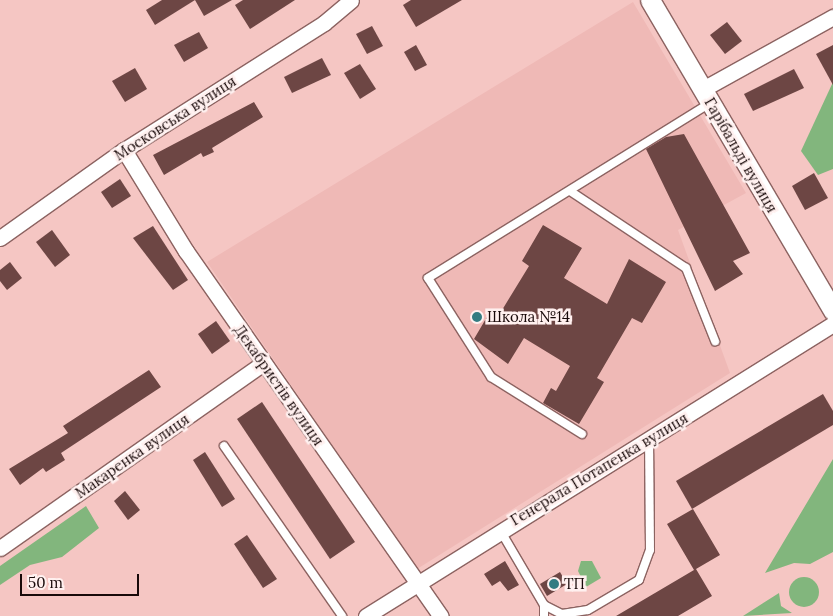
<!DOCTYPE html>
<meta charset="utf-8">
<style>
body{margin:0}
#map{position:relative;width:833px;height:616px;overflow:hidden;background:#f5c6c3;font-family:Lora,serif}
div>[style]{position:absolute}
.built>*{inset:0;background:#efb9b6}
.green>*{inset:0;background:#82b67d}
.round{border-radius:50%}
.building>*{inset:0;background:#6d4644}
.roads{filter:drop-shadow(1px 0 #8c6361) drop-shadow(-1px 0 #8c6361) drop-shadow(0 1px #8c6361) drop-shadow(0 -1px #8c6361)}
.service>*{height:8px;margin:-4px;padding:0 4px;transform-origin:4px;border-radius:4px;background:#fff}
.minor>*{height:15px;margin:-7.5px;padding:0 7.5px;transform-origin:7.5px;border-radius:7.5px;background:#fff}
.tertiary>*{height:19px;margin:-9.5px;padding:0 9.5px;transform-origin:9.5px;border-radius:9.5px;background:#fff}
.dots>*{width:14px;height:14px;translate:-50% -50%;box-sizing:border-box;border:2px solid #fff0ef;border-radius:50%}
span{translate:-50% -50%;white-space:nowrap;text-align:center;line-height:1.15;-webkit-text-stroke:5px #fff0ef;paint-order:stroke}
.street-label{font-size:15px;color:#180909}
.poi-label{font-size:15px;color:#180909}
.left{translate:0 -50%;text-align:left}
.scale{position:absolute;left:20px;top:574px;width:119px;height:22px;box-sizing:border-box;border:2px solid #180909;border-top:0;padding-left:6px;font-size:15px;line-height:18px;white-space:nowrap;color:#180909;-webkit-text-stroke:4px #fff0ef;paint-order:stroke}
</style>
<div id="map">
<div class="built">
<i style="clip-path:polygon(633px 2px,746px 193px,678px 230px,730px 373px,417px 569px,207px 262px)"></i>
</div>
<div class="green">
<i style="clip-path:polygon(833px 82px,833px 169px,818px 175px,801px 151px)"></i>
<i style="clip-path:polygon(833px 459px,833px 552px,810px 564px,794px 563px,765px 573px)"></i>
<i style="clip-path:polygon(86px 506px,99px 528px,62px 557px,30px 565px,0 585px,0 566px)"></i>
<i style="clip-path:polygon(581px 561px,592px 561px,601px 578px,586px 587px,578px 571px)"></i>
<i class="round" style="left:789px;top:577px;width:30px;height:30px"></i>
<i style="clip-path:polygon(779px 593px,781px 606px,792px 613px,743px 616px)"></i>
</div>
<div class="building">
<i style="clip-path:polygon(162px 0,195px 0,155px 25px,146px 10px)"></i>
<i style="clip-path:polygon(195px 0,232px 0,204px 16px)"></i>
<i style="clip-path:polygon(243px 0,295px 0,250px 29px,235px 5px)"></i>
<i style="clip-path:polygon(411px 0,462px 0,416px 27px,403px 5px)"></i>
<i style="clip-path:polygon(727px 22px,742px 41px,725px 54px,710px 35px)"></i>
<i style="clip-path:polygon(372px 26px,383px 46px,367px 54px,356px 34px)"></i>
<i style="clip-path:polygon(199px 32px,208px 48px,184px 62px,174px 45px)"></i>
<i style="clip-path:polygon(416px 45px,427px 65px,415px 71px,404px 52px)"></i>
<i style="clip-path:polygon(833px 45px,833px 85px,816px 54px)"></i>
<i style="clip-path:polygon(322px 58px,331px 75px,292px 93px,284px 77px)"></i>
<i style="clip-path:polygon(360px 64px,376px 89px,360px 99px,344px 73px)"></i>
<i style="clip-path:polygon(135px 68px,147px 89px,125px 102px,112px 81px)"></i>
<i style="clip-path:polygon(794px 69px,804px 88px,753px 111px,744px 94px)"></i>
<i style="clip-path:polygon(254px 102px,263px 117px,212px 148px,214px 152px,203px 157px,201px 153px,164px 175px,153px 155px)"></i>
<i style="clip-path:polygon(684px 134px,750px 253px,733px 261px,743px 274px,715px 291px,646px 149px,666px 137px)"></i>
<i style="clip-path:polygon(814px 173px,828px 198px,805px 210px,792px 186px)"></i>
<i style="clip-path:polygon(120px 179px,131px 196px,112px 208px,101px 192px)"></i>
<i style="clip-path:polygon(543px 225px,582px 248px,564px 278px,607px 304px,629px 259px,666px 282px,642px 323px,632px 318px,597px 378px,604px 382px,579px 424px,543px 403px,551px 388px,556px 391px,570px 366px,524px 338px,508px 364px,474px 339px,491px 310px,499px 315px,529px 266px,522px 261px)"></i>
<i style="clip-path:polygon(153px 226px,188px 280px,173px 290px,133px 238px)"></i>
<i style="clip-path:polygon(52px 230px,70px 255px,55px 267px,36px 242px)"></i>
<i style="clip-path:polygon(10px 262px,22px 278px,7px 290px,0 281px,0 270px)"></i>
<i style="clip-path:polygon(216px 321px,230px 341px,212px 354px,198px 334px)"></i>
<i style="clip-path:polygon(149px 370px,161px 387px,61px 453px,65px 460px,46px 472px,43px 468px,20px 485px,9px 469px,68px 433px,63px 426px)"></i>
<i style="clip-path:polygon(823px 394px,833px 411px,833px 425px,692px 509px,676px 481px)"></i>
<i style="clip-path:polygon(262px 402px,355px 542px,330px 559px,237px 419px)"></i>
<i style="clip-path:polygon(205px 452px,235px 499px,222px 507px,193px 460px)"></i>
<i style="clip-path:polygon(125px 491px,140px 510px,128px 520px,114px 501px)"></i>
<i style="clip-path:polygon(693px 509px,720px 555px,696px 569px,712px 596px,678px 616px,616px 616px,694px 570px,667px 524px)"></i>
<i style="clip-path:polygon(247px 535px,277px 579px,263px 588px,234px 544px)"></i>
<i style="clip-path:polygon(505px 561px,519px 585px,508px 591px,500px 581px,492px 586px,484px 574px)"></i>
<i style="clip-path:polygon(560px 572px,567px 584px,547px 596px,540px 584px)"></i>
</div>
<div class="roads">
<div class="service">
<i style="left:570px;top:191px;width:139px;rotate:33.6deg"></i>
<i style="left:686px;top:268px;width:79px;rotate:68.3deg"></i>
<i style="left:582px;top:434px;width:107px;rotate:-147.9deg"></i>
<i style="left:491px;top:377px;width:117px;rotate:-122.5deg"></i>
<i style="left:428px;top:278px;width:332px;rotate:-31.8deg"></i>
<i style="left:224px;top:446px;width:207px;rotate:55.2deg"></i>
<i style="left:500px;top:530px;width:87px;rotate:59.6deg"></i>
<i style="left:544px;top:605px;width:20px;rotate:27deg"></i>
<i style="left:562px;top:614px;width:26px;rotate:-9deg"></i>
<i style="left:588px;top:610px;width:59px;rotate:-30.5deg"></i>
<i style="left:639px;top:580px;width:32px;rotate:-70deg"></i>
<i style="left:650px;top:550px;width:110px;rotate:-90.5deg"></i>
<i style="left:544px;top:616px;width:11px;rotate:-90deg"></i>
</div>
<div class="minor">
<i style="left:703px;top:89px;width:149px;rotate:-29deg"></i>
<i style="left:124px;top:150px;width:119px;rotate:58.5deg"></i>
<i style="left:186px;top:251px;width:445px;rotate:55.1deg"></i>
<i style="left:0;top:238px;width:152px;rotate:-35.4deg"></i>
<i style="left:124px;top:150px;width:237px;rotate:-32.4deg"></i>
<i style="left:324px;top:23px;width:35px;rotate:-40deg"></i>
<i style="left:0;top:548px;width:322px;rotate:-35.1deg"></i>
<i style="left:366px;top:616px;width:551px;rotate:-32.02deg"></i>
</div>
<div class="tertiary">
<i style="left:650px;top:0;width:361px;rotate:59.5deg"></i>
</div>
</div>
<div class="dots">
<i style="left:477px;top:317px;background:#337c82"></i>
<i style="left:554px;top:584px;background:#337c82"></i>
</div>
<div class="street-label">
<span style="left:175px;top:118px;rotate:-33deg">Московська вулиця</span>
<span style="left:741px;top:155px;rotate:60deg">Гарібальді вулиця</span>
<span style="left:279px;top:385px;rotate:55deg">Декабристів вулиця</span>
<span style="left:132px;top:456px;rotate:-35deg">Макаренка вулиця</span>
<span style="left:599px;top:469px;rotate:-31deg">Генерала Потапенка вулиця</span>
</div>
<div class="poi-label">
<span class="left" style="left:487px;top:317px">Школа №14</span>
<span class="left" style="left:564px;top:584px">ТП</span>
</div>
<div class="scale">50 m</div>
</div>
